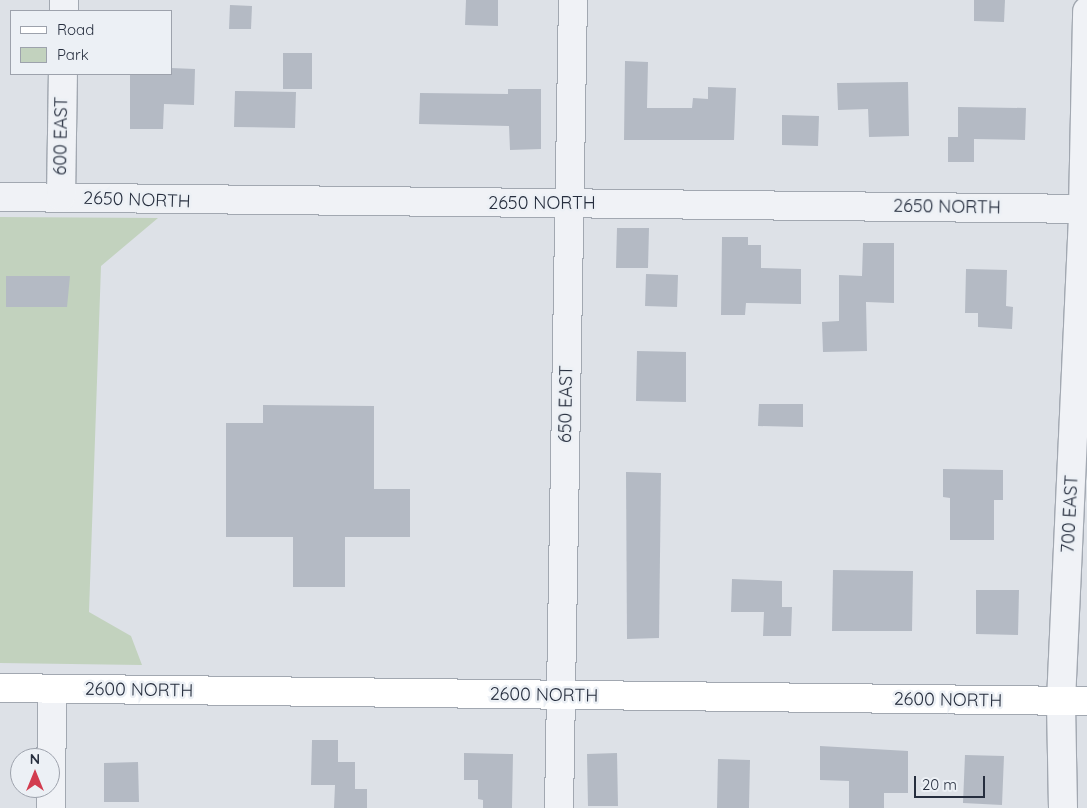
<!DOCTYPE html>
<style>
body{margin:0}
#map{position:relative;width:1087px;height:808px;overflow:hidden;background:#dde1e7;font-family:Quicksand,sans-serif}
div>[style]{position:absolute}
.green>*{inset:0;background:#c2d2be}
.building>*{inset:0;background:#b4bac4}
.roads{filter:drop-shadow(1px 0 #a2a8b1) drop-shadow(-1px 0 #a2a8b1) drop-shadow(0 1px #a2a8b1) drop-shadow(0 -1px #a2a8b1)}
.street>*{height:28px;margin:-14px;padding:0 14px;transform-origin:14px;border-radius:14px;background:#f0f2f6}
.secondary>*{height:28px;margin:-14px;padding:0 14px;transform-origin:14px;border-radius:14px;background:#fff}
span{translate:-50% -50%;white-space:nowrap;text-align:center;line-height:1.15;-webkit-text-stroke:5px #ecf0f5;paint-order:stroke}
.street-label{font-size:18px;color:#262e3e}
.legend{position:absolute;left:10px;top:10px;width:162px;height:65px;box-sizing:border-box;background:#ecf0f5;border:1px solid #9da2ac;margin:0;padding:6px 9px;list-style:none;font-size:15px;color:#262e3e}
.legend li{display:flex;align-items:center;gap:10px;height:25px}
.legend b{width:25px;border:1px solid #9da2ac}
.north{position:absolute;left:10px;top:748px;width:50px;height:50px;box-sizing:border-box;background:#ecf0f5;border:1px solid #9da2ac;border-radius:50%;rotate:0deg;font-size:14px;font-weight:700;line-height:20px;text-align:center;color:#262e3e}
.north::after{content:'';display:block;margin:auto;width:18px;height:22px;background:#d23c4f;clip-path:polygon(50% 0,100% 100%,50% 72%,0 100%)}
.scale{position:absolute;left:914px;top:776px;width:71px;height:22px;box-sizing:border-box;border:2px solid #262e3e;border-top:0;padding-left:6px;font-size:15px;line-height:18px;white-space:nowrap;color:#262e3e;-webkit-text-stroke:4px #ecf0f5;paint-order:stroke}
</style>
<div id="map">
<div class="green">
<i style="clip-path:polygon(0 217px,158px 218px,101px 266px,89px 612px,131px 636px,142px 665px,0 663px)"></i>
</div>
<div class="building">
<i style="clip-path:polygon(466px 0,498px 0,498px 26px,465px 25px)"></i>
<i style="clip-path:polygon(974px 0,1005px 0,1004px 22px,974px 21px)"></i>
<i style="clip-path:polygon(230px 5px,252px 6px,251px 29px,229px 29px)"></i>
<i style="clip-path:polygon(283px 53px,312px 53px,312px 89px,283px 89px)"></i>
<i style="clip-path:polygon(625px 61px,648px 62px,647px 108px,692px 108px,693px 98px,708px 99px,708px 87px,736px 88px,734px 140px,624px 140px)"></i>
<i style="clip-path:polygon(171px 68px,195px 69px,194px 105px,164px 104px,163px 129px,130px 129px,130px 74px,171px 74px)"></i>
<i style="clip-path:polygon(908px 82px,909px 136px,869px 137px,868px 109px,838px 110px,837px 83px)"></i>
<i style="clip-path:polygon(508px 89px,541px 89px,541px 149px,510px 150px,509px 126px,419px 124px,420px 93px,508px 94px)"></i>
<i style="clip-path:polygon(235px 91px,296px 92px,295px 128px,234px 127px)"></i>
<i style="clip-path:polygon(958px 107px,1026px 108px,1025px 140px,974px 139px,974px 162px,948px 162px,948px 137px,958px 137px)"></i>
<i style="clip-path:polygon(782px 115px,819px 116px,818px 146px,782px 145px)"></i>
<i style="clip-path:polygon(617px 228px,649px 228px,648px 268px,616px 268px)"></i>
<i style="clip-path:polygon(722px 237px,748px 237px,748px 245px,761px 245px,761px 268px,801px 269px,801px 304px,746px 303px,745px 315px,721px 315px)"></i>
<i style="clip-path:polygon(863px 243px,894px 243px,894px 303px,866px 302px,867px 351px,823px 352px,822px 322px,839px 321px,839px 275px,862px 276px)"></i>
<i style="clip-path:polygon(966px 269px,1007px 270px,1006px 306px,1013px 307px,1012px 329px,978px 327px,978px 313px,965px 313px)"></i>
<i style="clip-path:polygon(646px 274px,678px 275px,677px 307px,645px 306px)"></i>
<i style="clip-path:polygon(6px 276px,70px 276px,67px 307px,6px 307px)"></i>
<i style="clip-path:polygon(637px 351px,686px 352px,686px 402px,636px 401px)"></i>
<i style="clip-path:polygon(759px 404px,803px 404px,803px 427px,758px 426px)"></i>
<i style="clip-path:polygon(263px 405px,374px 406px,374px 489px,410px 489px,410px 537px,345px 537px,345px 587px,293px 587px,293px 537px,226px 537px,226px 423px,263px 423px)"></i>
<i style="clip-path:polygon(943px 469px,1003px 470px,1003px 500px,994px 500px,994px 540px,950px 540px,950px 498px,943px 497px)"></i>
<i style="clip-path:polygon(626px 472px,661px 473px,659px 638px,627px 639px)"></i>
<i style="clip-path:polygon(833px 570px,913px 571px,912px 631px,832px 631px)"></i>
<i style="clip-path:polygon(732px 579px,782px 581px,782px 607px,792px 607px,791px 636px,763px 636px,764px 612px,731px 612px)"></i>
<i style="clip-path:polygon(976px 590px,1019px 590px,1018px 635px,976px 634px)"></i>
<i style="clip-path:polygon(312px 740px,338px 740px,338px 762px,355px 762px,355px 789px,367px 789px,367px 808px,334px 808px,335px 785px,311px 785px)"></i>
<i style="clip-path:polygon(820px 746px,908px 751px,908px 793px,884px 793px,884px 808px,849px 808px,849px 781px,820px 780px)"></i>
<i style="clip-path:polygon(464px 753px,513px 754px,512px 808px,483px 808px,483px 800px,478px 799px,478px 780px,464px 780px)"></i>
<i style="clip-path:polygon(617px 753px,618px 806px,588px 806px,587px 754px)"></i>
<i style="clip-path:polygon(965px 755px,1004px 756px,1002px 805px,963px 803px)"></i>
<i style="clip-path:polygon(718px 759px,750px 760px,749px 808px,717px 808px)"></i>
<i style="clip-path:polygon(138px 762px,139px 802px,104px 802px,104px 763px)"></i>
</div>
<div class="roads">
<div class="street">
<i style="left:64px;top:11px;width:11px;rotate:-90deg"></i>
<i style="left:0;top:197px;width:1083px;rotate:0.63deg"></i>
<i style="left:61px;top:197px;width:123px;rotate:-89.1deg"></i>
<i style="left:51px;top:808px;width:119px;rotate:-89.5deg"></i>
<i style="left:559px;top:808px;width:808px;rotate:-89.01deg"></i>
<i style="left:1063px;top:808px;width:107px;rotate:-91.1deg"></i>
<i style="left:1061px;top:701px;width:492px;rotate:-87.4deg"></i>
<i style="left:1083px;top:209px;width:198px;rotate:-88.8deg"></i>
</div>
<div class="secondary">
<i style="left:0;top:688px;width:1087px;rotate:0.69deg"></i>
</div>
</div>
<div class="street-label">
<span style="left:61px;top:136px;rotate:-89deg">600 EAST</span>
<span style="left:137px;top:200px;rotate:2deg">2650 NORTH</span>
<span style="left:542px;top:203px">2650 NORTH</span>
<span style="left:947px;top:207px;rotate:1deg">2650 NORTH</span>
<span style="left:566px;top:404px;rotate:-89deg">650 EAST</span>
<span style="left:1070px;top:514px;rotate:-87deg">700 EAST</span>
<span style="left:139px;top:690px;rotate:1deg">2600 NORTH</span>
<span style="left:544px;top:695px;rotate:1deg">2600 NORTH</span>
<span style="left:948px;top:700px;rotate:1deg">2600 NORTH</span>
</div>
<ul class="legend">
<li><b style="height:6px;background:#fff"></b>Road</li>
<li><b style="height:14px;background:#c2d2be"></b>Park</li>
</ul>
<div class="north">N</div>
<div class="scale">20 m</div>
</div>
